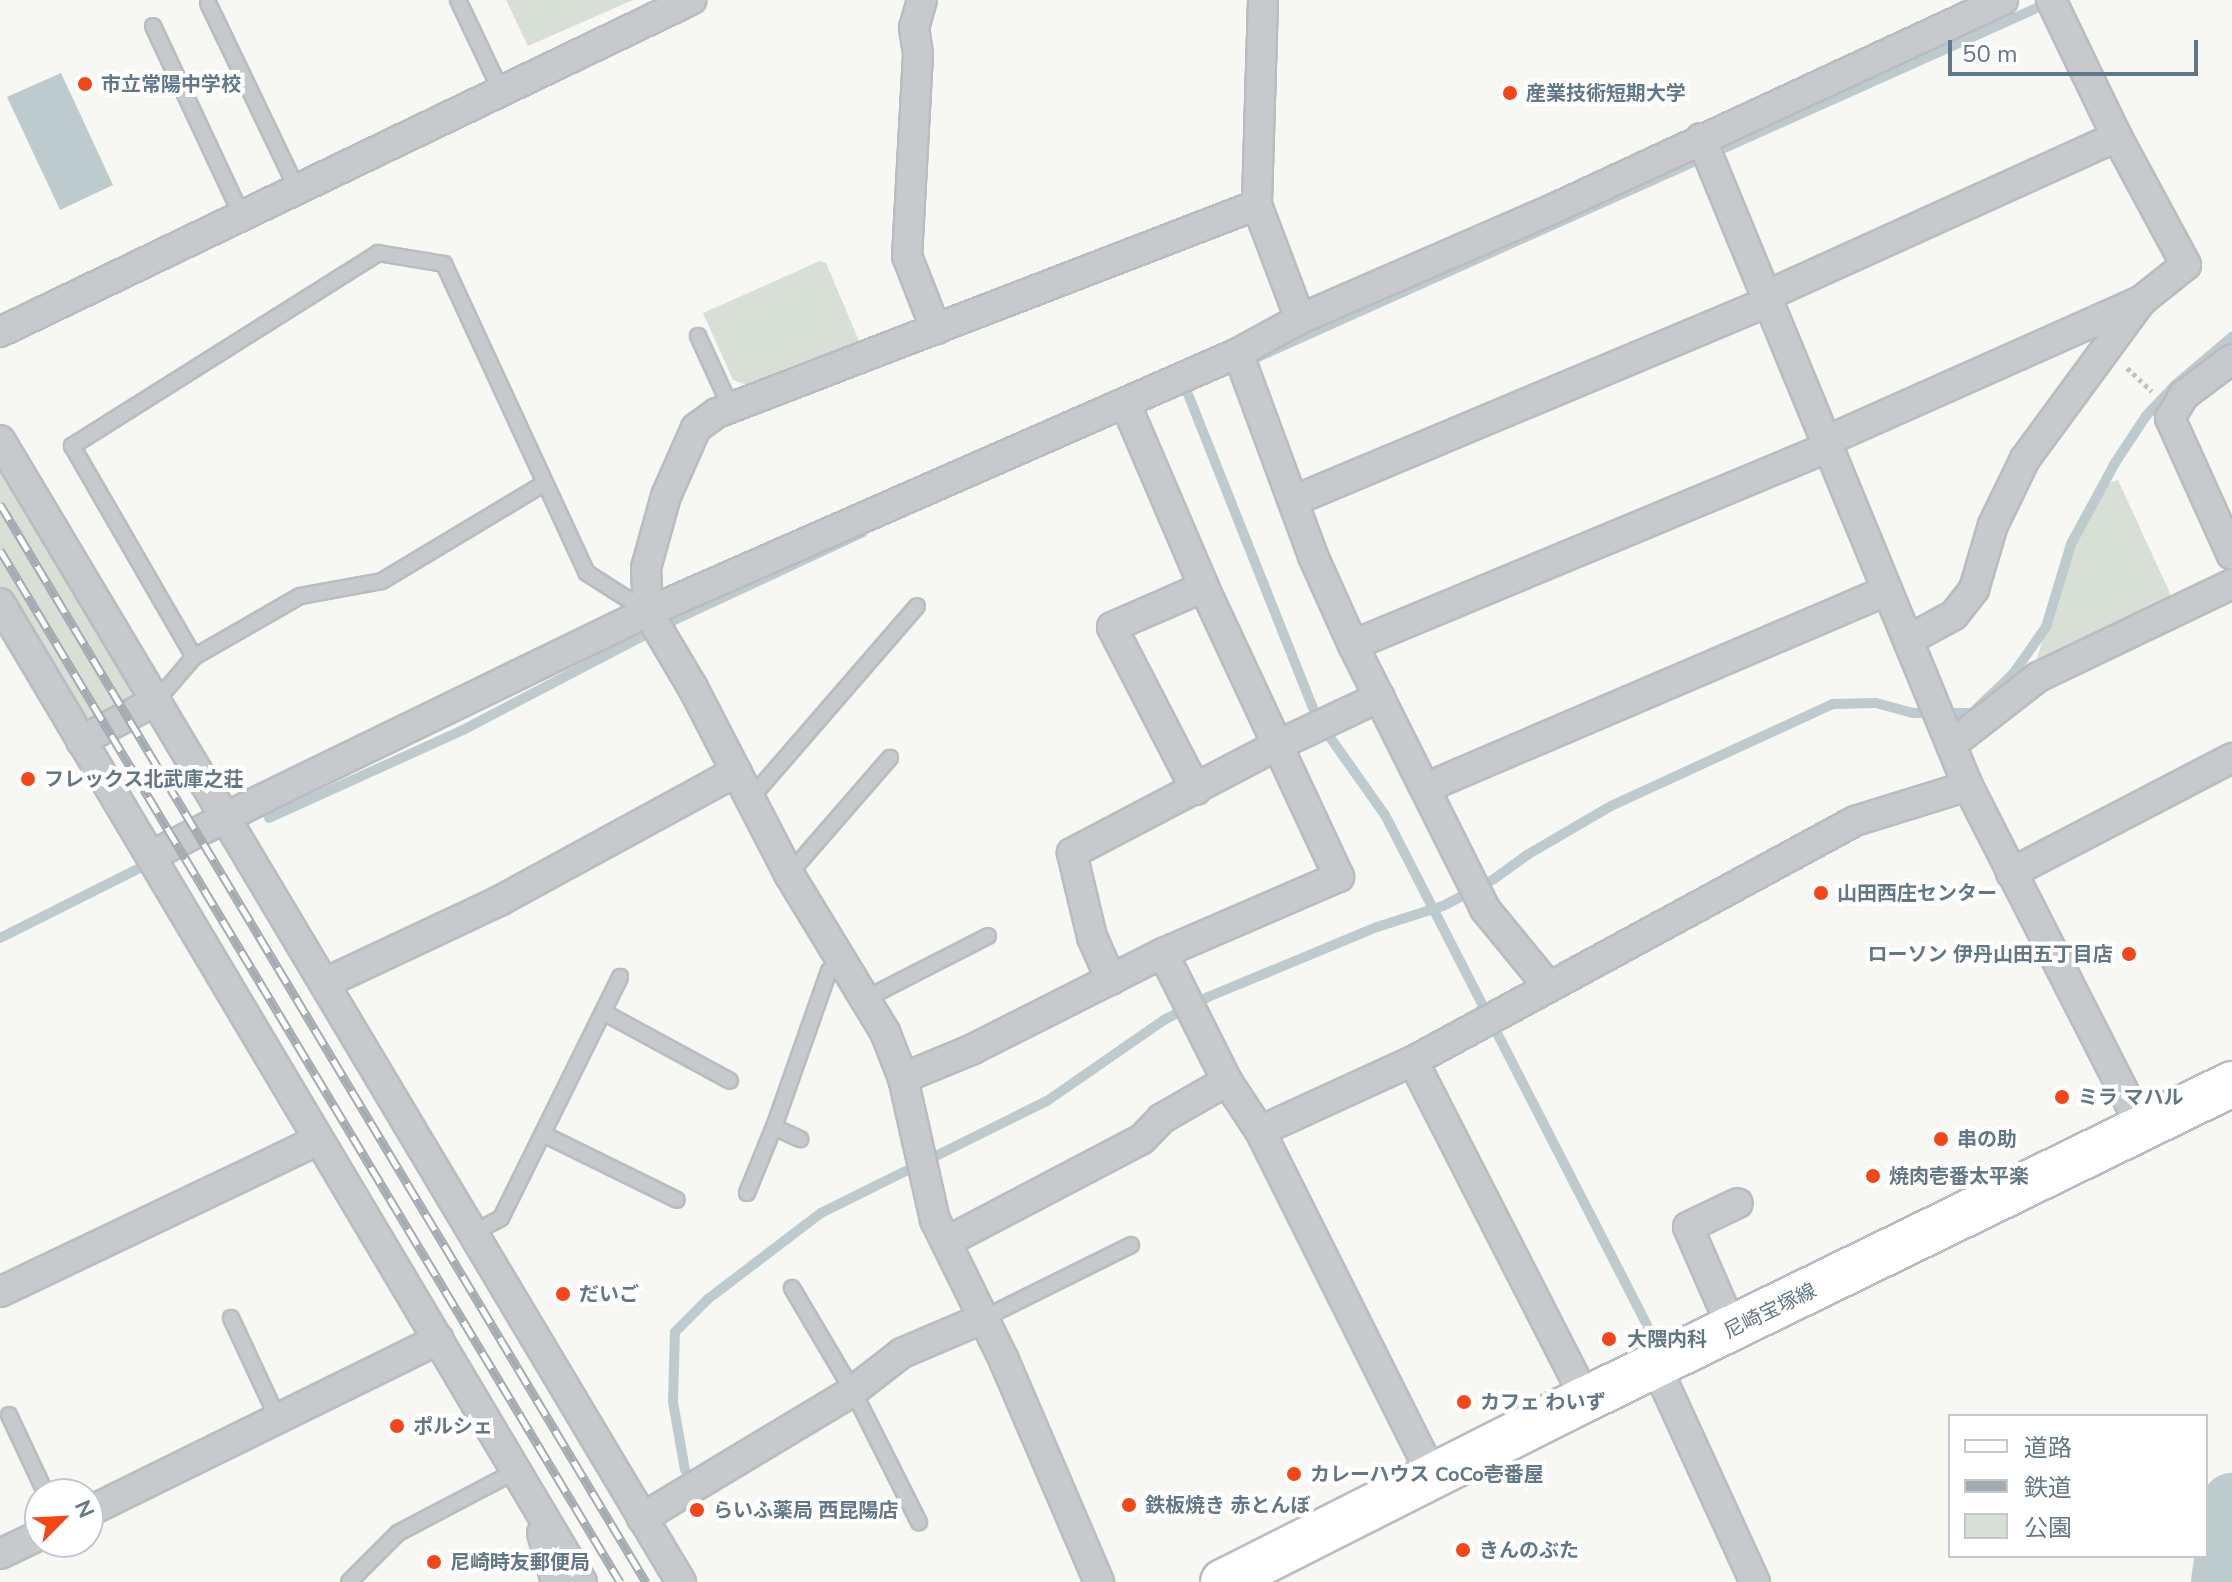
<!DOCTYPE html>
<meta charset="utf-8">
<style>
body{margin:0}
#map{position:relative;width:2232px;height:1582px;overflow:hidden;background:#f7f7f3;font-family:"Nunito Sans","Noto Sans JP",sans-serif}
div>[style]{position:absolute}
.green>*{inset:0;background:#d8dfd4}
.water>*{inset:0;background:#bdcace}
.stream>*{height:10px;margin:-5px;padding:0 5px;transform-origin:5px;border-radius:5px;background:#bdcace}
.river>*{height:60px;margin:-30px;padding:0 30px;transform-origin:30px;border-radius:30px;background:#bdcace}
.path>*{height:5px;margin-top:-2.5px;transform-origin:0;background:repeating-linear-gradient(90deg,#bfc2c4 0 4px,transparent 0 8px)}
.roads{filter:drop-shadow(2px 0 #b9bdc1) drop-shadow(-2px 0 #b9bdc1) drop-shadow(0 2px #b9bdc1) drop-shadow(0 -2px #b9bdc1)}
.service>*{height:14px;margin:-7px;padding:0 7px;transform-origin:7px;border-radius:7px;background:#c6cacd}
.minor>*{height:28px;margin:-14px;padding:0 14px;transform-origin:14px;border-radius:14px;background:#c6cacd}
.primary>*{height:44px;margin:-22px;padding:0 22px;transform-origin:22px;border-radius:22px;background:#fff}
.rail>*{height:9px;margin-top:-4.5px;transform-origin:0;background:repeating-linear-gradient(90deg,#fff 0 18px,#a4abb1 0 36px);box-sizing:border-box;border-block:2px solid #a4abb1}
.dots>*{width:22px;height:22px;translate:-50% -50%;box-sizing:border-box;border:4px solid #fff;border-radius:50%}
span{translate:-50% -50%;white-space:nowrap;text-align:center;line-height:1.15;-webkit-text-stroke:8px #fff;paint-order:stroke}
.poi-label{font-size:20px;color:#637887;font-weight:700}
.left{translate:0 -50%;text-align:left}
.right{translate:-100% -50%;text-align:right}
.street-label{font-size:20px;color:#637887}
.legend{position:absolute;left:1948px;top:1414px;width:260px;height:144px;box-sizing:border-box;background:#fff;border:2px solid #c1c9cf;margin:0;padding:10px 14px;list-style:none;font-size:24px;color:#637887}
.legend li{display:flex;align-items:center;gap:16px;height:40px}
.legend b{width:40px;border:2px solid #c1c9cf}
.north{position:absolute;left:24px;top:1478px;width:80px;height:80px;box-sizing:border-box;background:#fff;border:2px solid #c1c9cf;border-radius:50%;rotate:66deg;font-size:22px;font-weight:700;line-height:32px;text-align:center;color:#637887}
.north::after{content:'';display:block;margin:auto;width:28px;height:36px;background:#f44617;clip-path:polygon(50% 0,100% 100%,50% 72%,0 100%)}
.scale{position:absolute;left:1948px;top:40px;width:250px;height:36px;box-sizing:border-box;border:4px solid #637887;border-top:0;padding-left:10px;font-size:24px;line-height:28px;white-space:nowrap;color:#637887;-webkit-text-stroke:6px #fff;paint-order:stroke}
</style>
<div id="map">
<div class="green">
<i style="clip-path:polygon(506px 0,633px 0,528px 46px)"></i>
<i style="clip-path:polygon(820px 261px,826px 263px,862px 348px,752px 387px,733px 380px,703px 313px)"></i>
<i style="clip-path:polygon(0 449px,143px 688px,80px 726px,0 592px)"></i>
<i style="clip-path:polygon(2118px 480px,2174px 602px,2026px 672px,2037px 658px,2074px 543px,2107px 484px)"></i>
</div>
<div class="water">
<i style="clip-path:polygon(61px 73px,113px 185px,60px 210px,7px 97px)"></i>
</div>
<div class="stream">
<i style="left:1258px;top:357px;width:868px;rotate:-24.14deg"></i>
<i style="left:1186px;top:389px;width:355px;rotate:68.3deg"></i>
<i style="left:1317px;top:719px;width:118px;rotate:54.7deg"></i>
<i style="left:1385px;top:815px;width:573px;rotate:62.81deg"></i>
<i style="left:269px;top:818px;width:213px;rotate:-24.4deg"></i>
<i style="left:463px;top:730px;width:231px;rotate:-27.6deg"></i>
<i style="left:668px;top:623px;width:215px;rotate:-25deg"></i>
<i style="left:0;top:938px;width:154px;rotate:-26.6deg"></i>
<i style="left:685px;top:1470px;width:69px;rotate:-100deg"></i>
<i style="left:673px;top:1402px;width:70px;rotate:-88.4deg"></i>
<i style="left:675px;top:1332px;width:47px;rotate:-45deg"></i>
<i style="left:708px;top:1299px;width:142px;rotate:-37.3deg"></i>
<i style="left:821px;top:1213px;width:252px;rotate:-26.4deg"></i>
<i style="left:1047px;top:1101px;width:142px;rotate:-34.7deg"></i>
<i style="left:1164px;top:1020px;width:50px;rotate:-27.6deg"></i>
<i style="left:1208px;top:997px;width:183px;rotate:-22.5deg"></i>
<i style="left:1377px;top:927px;width:69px;rotate:-17.7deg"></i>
<i style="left:1443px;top:906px;width:58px;rotate:-27.9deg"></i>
<i style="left:1494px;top:879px;width:41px;rotate:-36deg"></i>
<i style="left:1527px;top:855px;width:97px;rotate:-30.3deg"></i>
<i style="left:1611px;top:806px;width:244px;rotate:-24.7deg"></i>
<i style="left:1833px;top:704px;width:43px;rotate:-1.3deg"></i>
<i style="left:1876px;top:703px;width:38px;rotate:15deg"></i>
<i style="left:1913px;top:713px;width:59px"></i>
<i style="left:1972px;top:713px;width:57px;rotate:-43.6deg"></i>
<i style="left:2013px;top:674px;width:57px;rotate:-54.9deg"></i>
<i style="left:2046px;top:627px;width:87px;rotate:-73.2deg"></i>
<i style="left:2071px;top:544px;width:92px;rotate:-61.5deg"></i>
<i style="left:2115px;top:463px;width:56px;rotate:-56.6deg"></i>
<i style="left:2146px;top:416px;width:42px;rotate:-46.9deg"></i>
<i style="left:2175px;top:385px;width:75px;rotate:-40.1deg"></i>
</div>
<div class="river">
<i style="left:2221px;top:1582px;width:80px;rotate:-82.1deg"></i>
</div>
<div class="path">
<i style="left:2127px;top:368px;width:34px;rotate:43deg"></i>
</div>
<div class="roads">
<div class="service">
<i style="left:458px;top:0;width:101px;rotate:64.7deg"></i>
<i style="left:208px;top:3px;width:206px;rotate:64.4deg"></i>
<i style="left:153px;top:26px;width:210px;rotate:64.9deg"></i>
<i style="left:698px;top:336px;width:79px;rotate:65.4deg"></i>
<i style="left:194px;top:657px;width:244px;rotate:-120deg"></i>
<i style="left:72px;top:446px;width:362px;rotate:-32.2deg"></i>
<i style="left:378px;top:253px;width:67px;rotate:9.5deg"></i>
<i style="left:444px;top:264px;width:340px;rotate:65.2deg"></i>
<i style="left:587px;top:573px;width:72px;rotate:32.6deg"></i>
<i style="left:157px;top:700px;width:57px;rotate:-49.3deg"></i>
<i style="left:194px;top:657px;width:122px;rotate:-29.9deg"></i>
<i style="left:300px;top:596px;width:83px;rotate:-10.4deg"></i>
<i style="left:382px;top:581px;width:190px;rotate:-31deg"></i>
<i style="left:750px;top:799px;width:255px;rotate:-49.1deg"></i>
<i style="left:789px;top:874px;width:154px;rotate:-49deg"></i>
<i style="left:865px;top:999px;width:138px;rotate:-27.1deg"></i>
<i style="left:605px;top:1013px;width:142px;rotate:28.5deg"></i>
<i style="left:774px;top:1127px;width:29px;rotate:25deg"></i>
<i style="left:543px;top:1134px;width:149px;rotate:26.2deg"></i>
<i style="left:747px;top:1193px;width:71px;rotate:-67.8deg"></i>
<i style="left:774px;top:1127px;width:165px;rotate:-70.6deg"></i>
<i style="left:829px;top:971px;width:16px;rotate:-30deg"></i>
<i style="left:473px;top:1233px;width:32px;rotate:-28deg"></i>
<i style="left:501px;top:1218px;width:269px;rotate:-63.7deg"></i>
<i style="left:792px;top:1288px;width:120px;rotate:59.4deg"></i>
<i style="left:853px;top:1391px;width:147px;rotate:63.3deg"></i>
<i style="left:231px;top:1318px;width:111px;rotate:65deg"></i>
<i style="left:984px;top:1318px;width:164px;rotate:-26.4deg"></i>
<i style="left:9px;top:1415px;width:87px;rotate:64.9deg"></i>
<i style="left:349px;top:1582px;width:69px;rotate:-45deg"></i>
<i style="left:398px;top:1533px;width:133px;rotate:-27.7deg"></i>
</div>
<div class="minor">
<i style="left:922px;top:0;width:29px;rotate:106deg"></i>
<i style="left:914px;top:28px;width:26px;rotate:81deg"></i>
<i style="left:918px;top:54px;width:202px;rotate:93.1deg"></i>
<i style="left:907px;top:256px;width:79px;rotate:68.6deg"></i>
<i style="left:1263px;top:0;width:205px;rotate:91.7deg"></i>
<i style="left:1257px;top:205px;width:122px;rotate:69.3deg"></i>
<i style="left:1701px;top:138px;width:701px;rotate:67.61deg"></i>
<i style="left:1968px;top:786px;width:384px;rotate:63deg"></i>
<i style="left:1768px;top:295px;width:383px;rotate:-24.4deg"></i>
<i style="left:0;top:332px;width:767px;rotate:-25.66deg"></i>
<i style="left:1238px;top:353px;width:216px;rotate:69.7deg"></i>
<i style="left:1313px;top:556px;width:98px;rotate:65.8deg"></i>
<i style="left:1353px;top:645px;width:295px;rotate:63.4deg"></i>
<i style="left:1485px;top:909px;width:99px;rotate:50.7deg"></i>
<i style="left:2232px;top:359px;width:60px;rotate:143.1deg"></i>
<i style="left:2184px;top:395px;width:27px;rotate:121deg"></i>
<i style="left:2170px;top:418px;width:150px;rotate:65.7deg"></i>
<i style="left:0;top:440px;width:1330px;rotate:59.19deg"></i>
<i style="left:1826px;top:441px;width:346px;rotate:-24deg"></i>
<i style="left:2142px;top:300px;width:56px;rotate:-38.5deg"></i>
<i style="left:2186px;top:265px;width:145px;rotate:-118.3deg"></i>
<i style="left:2117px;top:137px;width:152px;rotate:-115.7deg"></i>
<i style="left:1293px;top:501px;width:517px;rotate:-22.75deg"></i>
<i style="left:0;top:603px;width:1139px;rotate:59.27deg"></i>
<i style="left:1908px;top:640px;width:52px;rotate:-28.5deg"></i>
<i style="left:1954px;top:615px;width:33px;rotate:-52deg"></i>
<i style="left:1974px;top:589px;width:67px;rotate:-73.5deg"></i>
<i style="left:1993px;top:525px;width:73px;rotate:-64.1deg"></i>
<i style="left:2025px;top:459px;width:196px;rotate:-53.7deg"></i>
<i style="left:1353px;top:645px;width:516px;rotate:-22.59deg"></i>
<i style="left:81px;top:741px;width:86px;rotate:-28.3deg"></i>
<i style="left:1953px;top:743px;width:108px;rotate:-37.8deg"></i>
<i style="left:2038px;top:677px;width:215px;rotate:-25.6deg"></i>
<i style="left:1425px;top:788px;width:501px;rotate:-23.14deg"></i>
<i style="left:1196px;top:790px;width:183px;rotate:-117.3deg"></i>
<i style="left:1112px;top:627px;width:100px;rotate:-23.5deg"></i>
<i style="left:151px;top:856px;width:118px;rotate:-27.2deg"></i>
<i style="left:256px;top:802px;width:436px;rotate:-25.9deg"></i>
<i style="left:648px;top:612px;width:644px;rotate:-23.7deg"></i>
<i style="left:1238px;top:353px;width:71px;rotate:-28.7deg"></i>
<i style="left:1300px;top:319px;width:276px;rotate:-23.5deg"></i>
<i style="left:1553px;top:209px;width:496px;rotate:-24.9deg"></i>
<i style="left:2011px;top:873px;width:249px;rotate:-27.5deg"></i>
<i style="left:1163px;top:953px;width:143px;rotate:63.4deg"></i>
<i style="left:1227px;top:1081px;width:60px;rotate:56.6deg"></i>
<i style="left:1260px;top:1131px;width:388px;rotate:63.4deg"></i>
<i style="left:1111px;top:980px;width:47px;rotate:-113.8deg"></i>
<i style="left:1092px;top:937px;width:86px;rotate:-103.4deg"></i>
<i style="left:1072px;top:853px;width:235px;rotate:-27.7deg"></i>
<i style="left:1280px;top:744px;width:110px;rotate:-25.2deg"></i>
<i style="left:325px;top:983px;width:195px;rotate:-25.2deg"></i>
<i style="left:501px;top:900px;width:268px;rotate:-28.6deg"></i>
<i style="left:1413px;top:1061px;width:380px;rotate:62.9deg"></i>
<i style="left:903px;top:1078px;width:74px;rotate:-22.4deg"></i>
<i style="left:971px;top:1050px;width:215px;rotate:-26.8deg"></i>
<i style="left:1163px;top:953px;width:192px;rotate:-23.4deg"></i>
<i style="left:1339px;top:877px;width:320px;rotate:-115deg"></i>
<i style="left:1204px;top:587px;width:200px;rotate:-113.2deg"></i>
<i style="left:1260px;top:1131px;width:168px;rotate:-24.6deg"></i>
<i style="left:1413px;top:1061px;width:503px;rotate:-28.5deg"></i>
<i style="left:1855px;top:821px;width:118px;rotate:-17.2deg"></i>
<i style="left:946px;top:1242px;width:221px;rotate:-27.7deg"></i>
<i style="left:1142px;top:1139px;width:28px;rotate:-46deg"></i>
<i style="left:1161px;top:1119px;width:76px;rotate:-29.9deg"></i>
<i style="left:0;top:1292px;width:352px;rotate:-25.5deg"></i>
<i style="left:1733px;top:1330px;width:112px;rotate:-113.6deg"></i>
<i style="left:1688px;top:1227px;width:55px;rotate:-25.6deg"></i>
<i style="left:1656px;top:1366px;width:238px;rotate:65.4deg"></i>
<i style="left:88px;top:1512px;width:391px;rotate:-26.2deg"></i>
<i style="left:642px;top:1518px;width:246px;rotate:-31deg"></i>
<i style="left:853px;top:1391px;width:62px;rotate:-37.8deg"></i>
<i style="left:902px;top:1353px;width:89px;rotate:-23.1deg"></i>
<i style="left:542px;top:1533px;width:51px;rotate:74.1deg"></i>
<i style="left:0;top:1554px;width:44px;rotate:-25.4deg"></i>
<i style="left:1099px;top:1582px;width:241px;rotate:-113.2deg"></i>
<i style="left:1004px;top:1360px;width:156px;rotate:-116.2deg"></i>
<i style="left:935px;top:1220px;width:146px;rotate:-102.7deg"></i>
<i style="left:903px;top:1078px;width:49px;rotate:-111.4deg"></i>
<i style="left:885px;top:1032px;width:185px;rotate:-121.3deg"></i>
<i style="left:789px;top:874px;width:209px;rotate:-117.3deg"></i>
<i style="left:693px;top:688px;width:88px;rotate:-120.6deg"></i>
<i style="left:648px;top:612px;width:44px;rotate:-92.6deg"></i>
<i style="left:646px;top:568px;width:75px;rotate:-74.5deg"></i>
<i style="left:666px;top:496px;width:74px;rotate:-66.2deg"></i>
<i style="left:696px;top:428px;width:26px;rotate:-36deg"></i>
<i style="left:717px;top:413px;width:579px;rotate:-21.07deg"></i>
</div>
<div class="primary">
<i style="left:1223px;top:1582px;width:407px;rotate:-26.8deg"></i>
<i style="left:1586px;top:1399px;width:719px;rotate:-25.99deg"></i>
</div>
</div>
<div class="rail">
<i style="left:0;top:504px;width:1257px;rotate:59.07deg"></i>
<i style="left:0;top:550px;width:1204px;rotate:59deg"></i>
</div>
<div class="dots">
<i style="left:85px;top:84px;background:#f44617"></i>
<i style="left:1510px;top:93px;background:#f44617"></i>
<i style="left:28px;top:779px;background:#f44617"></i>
<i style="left:1821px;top:893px;background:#f44617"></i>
<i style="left:2129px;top:954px;background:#f44617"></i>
<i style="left:2062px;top:1097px;background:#f44617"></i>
<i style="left:1941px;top:1139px;background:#f44617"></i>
<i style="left:1873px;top:1176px;background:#f44617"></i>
<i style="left:563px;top:1294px;background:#f44617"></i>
<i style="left:1609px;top:1339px;background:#f44617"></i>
<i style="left:1464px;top:1402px;background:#f44617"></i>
<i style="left:397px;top:1426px;background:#f44617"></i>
<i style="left:1294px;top:1474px;background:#f44617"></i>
<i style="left:1129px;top:1505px;background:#f44617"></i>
<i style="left:697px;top:1510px;background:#f44617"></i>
<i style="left:1463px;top:1550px;background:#f44617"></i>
<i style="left:434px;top:1562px;background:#f44617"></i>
</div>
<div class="poi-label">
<span class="left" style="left:101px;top:84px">市立常陽中学校</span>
<span class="left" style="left:1526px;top:93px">産業技術短期大学</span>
<span class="left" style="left:44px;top:779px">フレックス北武庫之荘</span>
<span class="left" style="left:1837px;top:893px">山田西庄センター</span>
<span class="right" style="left:2113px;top:954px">ローソン 伊丹山田五丁目店</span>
<span class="left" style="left:2078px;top:1097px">ミラ マハル</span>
<span class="left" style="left:1957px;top:1139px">串の助</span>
<span class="left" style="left:1889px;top:1176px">焼肉壱番太平楽</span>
<span class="left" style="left:579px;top:1294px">だいご</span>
<span class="left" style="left:1627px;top:1339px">大隈内科</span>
<span class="left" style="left:1480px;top:1402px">カフェ わいず</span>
<span class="left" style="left:413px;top:1426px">ポルシェ</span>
<span class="left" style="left:1310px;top:1474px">カレーハウス CoCo壱番屋</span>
<span class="left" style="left:1145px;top:1505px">鉄板焼き 赤とんぼ</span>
<span class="left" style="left:713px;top:1510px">らいふ薬局 西昆陽店</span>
<span class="left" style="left:1479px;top:1550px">きんのぶた</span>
<span class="left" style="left:450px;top:1562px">尼崎時友郵便局</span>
</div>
<div class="street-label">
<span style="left:1770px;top:1311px;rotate:-26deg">尼崎宝塚線</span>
</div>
<ul class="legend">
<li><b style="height:10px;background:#fff"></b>道路</li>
<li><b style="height:10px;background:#a4abb1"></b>鉄道</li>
<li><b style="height:22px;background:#d8dfd4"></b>公園</li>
</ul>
<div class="north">N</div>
<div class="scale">50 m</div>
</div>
